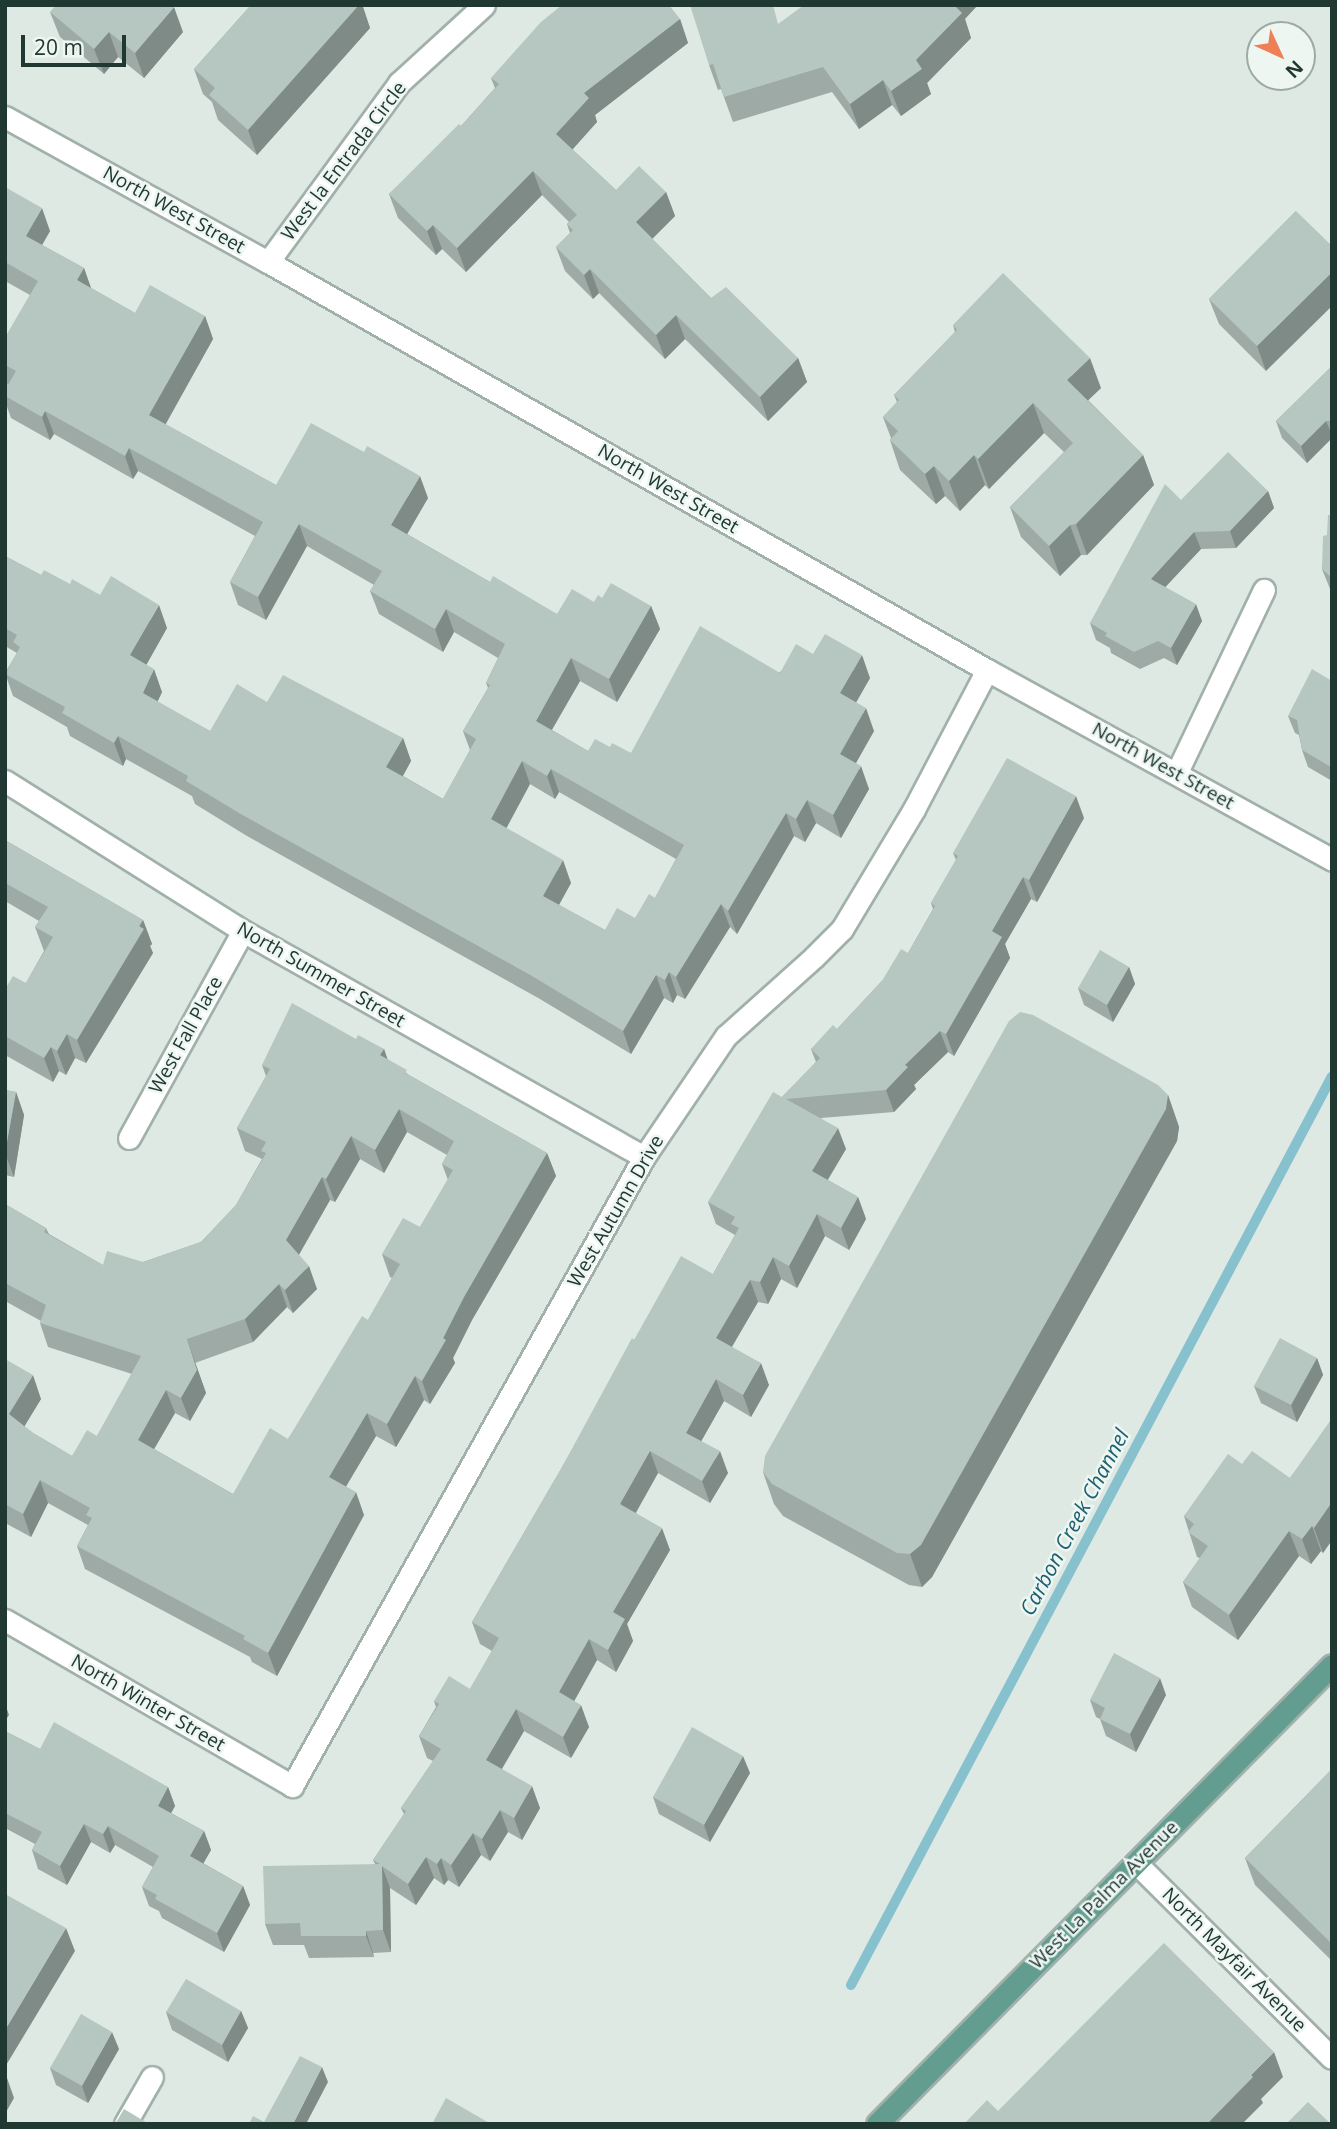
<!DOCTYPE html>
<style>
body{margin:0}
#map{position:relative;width:1337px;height:2129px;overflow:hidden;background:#dee9e4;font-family:"Open Sans",sans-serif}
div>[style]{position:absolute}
.stream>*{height:10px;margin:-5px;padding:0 5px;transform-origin:5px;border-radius:5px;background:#86c1cd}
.roads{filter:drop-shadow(2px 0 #a1b0ab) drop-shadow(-2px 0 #a1b0ab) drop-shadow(0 2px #a1b0ab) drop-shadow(0 -2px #a1b0ab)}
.minor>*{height:21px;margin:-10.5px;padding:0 10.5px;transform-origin:10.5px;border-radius:10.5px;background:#fff}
.major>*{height:21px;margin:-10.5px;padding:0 10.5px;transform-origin:10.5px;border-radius:10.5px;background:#639d90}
.wall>*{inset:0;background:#9daaa5}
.shaded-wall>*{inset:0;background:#7f8b86}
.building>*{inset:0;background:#b6c6c0}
span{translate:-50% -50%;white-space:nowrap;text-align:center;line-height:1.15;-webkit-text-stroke:5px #eef6f2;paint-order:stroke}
.street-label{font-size:19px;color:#203832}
.water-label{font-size:21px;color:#1d6171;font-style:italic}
.frame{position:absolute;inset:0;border:7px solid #203832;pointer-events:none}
.north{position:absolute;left:1246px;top:21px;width:70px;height:70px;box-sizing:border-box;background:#eef6f2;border:2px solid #9caaa5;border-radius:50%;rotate:135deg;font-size:19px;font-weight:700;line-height:28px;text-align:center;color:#203832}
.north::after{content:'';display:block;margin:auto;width:24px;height:32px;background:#ee7f57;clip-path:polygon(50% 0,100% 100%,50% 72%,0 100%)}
.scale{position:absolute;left:21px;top:35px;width:105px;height:32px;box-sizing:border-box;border:4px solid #203832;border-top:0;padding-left:9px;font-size:21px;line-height:24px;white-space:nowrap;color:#203832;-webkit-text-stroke:5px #eef6f2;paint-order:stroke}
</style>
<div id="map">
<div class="stream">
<i style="left:851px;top:1985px;width:1028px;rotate:-62.11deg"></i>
</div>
<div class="roads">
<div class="minor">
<i style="left:5px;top:117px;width:300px;rotate:28.9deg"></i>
<i style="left:268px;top:262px;width:827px;rotate:29.57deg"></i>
<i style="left:987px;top:670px;width:394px;rotate:28.8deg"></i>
<i style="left:268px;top:262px;width:222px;rotate:-53.8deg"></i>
<i style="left:399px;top:83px;width:115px;rotate:-42.5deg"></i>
<i style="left:1177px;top:772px;width:202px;rotate:-64.5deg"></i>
<i style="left:5px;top:781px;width:281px;rotate:32.2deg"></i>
<i style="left:243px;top:931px;width:460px;rotate:29.4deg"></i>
<i style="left:129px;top:1138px;width:236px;rotate:-61.2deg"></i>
<i style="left:5px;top:1620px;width:332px;rotate:30deg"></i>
<i style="left:292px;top:1786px;width:721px;rotate:-60.77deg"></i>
<i style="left:644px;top:1157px;width:146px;rotate:-55.9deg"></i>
<i style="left:726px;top:1036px;width:118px;rotate:-41.9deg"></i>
<i style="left:814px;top:957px;width:40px;rotate:-45deg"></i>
<i style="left:842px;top:929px;width:140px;rotate:-59deg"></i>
<i style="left:914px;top:809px;width:157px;rotate:-62.3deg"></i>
<i style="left:1136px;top:1863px;width:276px;rotate:44.9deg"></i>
<i style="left:125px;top:2124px;width:54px;rotate:-60.1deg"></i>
</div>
<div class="major">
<i style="left:877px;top:2124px;width:646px;rotate:-45.25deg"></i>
</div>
</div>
<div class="wall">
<i style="clip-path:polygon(251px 5px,364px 5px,363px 7px,370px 28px,257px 155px,218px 120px,212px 102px,203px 94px,194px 69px)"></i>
<i style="clip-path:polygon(50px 12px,183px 32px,144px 78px,118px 57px,104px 74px,60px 37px)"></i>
<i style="clip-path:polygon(680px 19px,688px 43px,595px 115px,597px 122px,572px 149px,616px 190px,666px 192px,675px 216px,652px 239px,711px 298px,798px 358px,807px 382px,768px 421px,685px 339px,665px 359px,599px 293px,593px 299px,565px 271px,556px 247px,570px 233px,567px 224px,569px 222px,542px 195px,466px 272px,442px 249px,436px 255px,398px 218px,389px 194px,461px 126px,495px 88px,491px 78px)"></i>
<i style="clip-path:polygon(965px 19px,971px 38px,927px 83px,931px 94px,901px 116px,892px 105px,859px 129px,832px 92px,733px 122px,721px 89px,718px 90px,709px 65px,780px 24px)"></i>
<i style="clip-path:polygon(evenodd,5px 187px,50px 231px,42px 245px,84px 268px,91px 288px,135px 313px,205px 316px,213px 339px,165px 424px,276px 485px,428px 498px,407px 534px,490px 582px,557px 614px,594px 602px,602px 598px,651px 606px,660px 629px,617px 702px,580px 681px,552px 730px,588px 751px,610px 747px,631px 753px,813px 654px,870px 678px,856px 703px,874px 731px,856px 763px,869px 789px,841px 838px,816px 823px,805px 842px,794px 836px,737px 934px,730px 927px,685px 999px,677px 995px,673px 1003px,664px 998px,631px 1054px,540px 999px,247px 836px,195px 804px,192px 796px,126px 759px,123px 766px,70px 736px,67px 727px,13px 696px,5px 673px,17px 653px,5px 646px,5px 556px,41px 575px,100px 595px,167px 628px,146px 665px,162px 692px,157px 702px,210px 731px,267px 702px,403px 738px,411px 761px,403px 776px,443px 799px,470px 750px,463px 731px,488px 688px,486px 683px,498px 658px,454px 632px,443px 652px,379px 614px,370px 591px,374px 585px,307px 546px,266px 620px,238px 605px,230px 582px,255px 536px,138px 471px,133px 479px,54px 434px,50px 440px,11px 418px,5px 401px,5px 390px,8px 385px,5px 383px,5px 338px,30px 295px,5px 281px,5px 187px,530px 784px,555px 799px,559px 792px,676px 859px,655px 898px,635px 918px,605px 930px,559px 905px,571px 883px,506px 828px,530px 784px)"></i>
<i style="clip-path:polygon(1296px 211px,1266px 371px,1219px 324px,1209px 299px)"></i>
<i style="clip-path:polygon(953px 325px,1101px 388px,1088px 400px,1143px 455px,1154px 485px,1087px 555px,1081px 555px,1060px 576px,1021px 537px,1010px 507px,1064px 452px,1044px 433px,989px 489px,985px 485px,960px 511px,945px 496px,936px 504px,900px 470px,890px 440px,891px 438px,883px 417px,897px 402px,894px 395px,955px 332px)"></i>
<i style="clip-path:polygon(1332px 366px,1332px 438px,1307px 463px,1282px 438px,1276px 421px)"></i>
<i style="clip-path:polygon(1268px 491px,1274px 508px,1236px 548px,1201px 549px,1165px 587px,1202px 621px,1177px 665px,1164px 658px,1140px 669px,1111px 653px,1110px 648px,1096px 640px,1090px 623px,1181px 500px)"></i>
<i style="clip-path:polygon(1332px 515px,1332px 594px,1322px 569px,1327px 535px)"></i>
<i style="clip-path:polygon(1332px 681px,1332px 781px,1308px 767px,1302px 750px,1299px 735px,1295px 733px,1288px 716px)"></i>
<i style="clip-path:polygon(1084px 818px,1037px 902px,1031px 899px,1005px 944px,1010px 958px,954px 1056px,948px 1052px,914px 1085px,916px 1089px,894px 1112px,821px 1118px,846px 1149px,828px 1180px,858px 1197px,866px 1219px,849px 1250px,825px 1236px,797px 1288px,781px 1279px,768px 1304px,758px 1302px,732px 1347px,769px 1385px,751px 1417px,724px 1401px,701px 1441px,728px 1473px,710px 1503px,658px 1473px,636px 1513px,670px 1550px,627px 1624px,633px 1641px,616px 1672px,597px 1660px,574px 1701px,589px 1727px,571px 1758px,524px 1731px,502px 1769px,540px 1808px,522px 1840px,508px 1832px,490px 1861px,481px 1855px,459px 1887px,448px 1880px,444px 1885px,434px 1878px,416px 1905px,390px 1888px,391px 1952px,373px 1953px,374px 1957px,309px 1958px,304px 1945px,273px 1945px,265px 1924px,375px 1864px,373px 1860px,404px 1814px,401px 1808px,433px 1761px,427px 1758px,419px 1736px,436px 1707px,434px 1701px,470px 1689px,492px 1651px,480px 1644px,472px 1622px,561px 1469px,634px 1340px,713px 1274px,735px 1235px,716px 1224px,708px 1202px,782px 1097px,816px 1062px,811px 1049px,837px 1029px,908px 953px,933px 909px,931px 903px,956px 860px,953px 853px)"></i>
<i style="clip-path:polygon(5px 840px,143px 920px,152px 944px,150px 946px,153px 953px,86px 1063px,75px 1058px,66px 1075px,59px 1071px,53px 1082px,5px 1055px,5px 989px,26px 983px,44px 951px,35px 927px,39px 921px,5px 901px)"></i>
<i style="clip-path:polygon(1129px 967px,1135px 984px,1113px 1022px,1084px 1005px,1078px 988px)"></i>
<i style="clip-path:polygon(evenodd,356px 1039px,384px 1049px,387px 1059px,409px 1075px,547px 1153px,556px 1176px,472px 1320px,453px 1358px,455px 1363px,430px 1404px,424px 1400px,396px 1447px,376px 1436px,346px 1486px,364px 1515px,277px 1676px,252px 1662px,250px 1657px,85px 1569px,77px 1546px,88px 1525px,48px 1503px,31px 1537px,5px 1523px,5px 1359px,41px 1399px,24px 1426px,33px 1433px,72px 1456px,97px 1436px,132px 1374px,48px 1347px,40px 1323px,41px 1321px,5px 1301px,5px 1204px,46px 1228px,49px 1234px,103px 1265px,143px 1262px,201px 1242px,236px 1205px,262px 1159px,245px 1151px,237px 1128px,266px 1076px,262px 1065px,356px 1039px,407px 1132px,447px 1155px,442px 1164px,448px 1180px,420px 1227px,382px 1254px,390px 1277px,392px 1278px,368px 1320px,288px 1439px,233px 1494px,154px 1449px,175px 1413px,190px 1421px,206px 1393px,195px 1363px,253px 1342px,287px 1307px,293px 1313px,317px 1289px,299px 1255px,330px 1200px,335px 1202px,360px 1159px,384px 1173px,407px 1132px)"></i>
<i style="clip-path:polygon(5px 1090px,16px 1092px,24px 1115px,14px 1177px,5px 1175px)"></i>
<i style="clip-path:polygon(1168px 1095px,1179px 1127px,1177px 1141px,932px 1577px,922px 1587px,909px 1585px,783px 1516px,774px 1504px,763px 1472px)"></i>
<i style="clip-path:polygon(1317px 1358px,1323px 1375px,1297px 1422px,1261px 1403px,1254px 1386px)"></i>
<i style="clip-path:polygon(1332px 1422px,1332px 1540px,1323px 1553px,1321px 1551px,1311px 1564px,1299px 1556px,1238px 1640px,1192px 1607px,1183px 1582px,1200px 1558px,1197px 1557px,1184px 1516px,1242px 1464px,1290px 1478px)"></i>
<i style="clip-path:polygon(1166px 1695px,1136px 1752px,1106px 1736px,1100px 1719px,1096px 1717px,1090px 1700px)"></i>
<i style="clip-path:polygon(5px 1731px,40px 1749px,168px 1787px,175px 1806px,171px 1813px,204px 1831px,211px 1850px,203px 1863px,243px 1886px,250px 1905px,224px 1952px,162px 1918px,159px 1911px,149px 1906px,142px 1887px,153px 1867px,115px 1845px,110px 1853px,91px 1842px,67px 1885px,38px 1869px,32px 1850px,35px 1844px,5px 1828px)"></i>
<i style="clip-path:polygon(1332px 1769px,1332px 1961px,1255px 1885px,1245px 1858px)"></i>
<i style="clip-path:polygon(750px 1773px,710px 1842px,659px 1814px,653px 1797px)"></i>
<i style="clip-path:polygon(241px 2011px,248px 2028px,228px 2062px,172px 2030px,166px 2012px)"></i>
<i style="clip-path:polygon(119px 2049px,88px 2103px,56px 2085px,50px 2068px)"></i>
</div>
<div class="shaded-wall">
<i style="clip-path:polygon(352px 5px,364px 5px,363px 7px,370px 28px,257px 155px,248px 130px)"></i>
<i style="clip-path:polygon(951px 5px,978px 5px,965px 19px,971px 38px,927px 83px,931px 94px,901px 116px,891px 91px,916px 60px)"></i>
<i style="clip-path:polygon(174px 7px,183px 32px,144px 78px,135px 53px)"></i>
<i style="clip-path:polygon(680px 19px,688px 43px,595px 115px,597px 122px,565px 158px,556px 134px,584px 93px)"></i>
<i style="clip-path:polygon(109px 32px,118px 57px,104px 74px,94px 49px)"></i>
<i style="clip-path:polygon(883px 80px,892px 105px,859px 129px,850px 104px)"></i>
<i style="clip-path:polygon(533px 171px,542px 195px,466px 272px,457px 248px)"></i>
<i style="clip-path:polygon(666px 192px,675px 216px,645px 246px,636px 222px)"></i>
<i style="clip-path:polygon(42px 208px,50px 231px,34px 259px,26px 236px)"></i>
<i style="clip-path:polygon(433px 225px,442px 249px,436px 255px,427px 231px)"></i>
<i style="clip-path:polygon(84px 268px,92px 291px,77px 280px)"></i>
<i style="clip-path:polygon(590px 269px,599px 293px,593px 299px,584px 275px)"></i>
<i style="clip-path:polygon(1332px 272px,1332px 306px,1266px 371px,1257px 346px)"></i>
<i style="clip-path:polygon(676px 315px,685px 339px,665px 359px,656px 335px)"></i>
<i style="clip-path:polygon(205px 316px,213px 339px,158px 438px,149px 415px)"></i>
<i style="clip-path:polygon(798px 358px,807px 382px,768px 421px,760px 397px)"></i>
<i style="clip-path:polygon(1090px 358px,1101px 388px,1078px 410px,1067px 380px)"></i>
<i style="clip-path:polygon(1033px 403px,1044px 433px,989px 489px,978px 459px)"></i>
<i style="clip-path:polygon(45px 411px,54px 434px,50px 440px,42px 417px)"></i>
<i style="clip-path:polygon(1326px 421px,1332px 435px,1332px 438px,1307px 463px,1301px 446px)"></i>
<i style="clip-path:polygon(129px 448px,138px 471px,133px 479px,125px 456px)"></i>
<i style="clip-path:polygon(974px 455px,985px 485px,960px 511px,949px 481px)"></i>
<i style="clip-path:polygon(1143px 455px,1154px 485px,1087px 555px,1076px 524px)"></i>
<i style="clip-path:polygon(934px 466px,945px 496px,936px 504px,925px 474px)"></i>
<i style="clip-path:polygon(420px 476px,428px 498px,399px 548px,391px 525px)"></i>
<i style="clip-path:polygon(1268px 491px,1274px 508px,1236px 548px,1230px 531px)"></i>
<i style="clip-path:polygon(299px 524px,307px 546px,266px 620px,258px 597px)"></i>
<i style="clip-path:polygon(1070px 525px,1081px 555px,1060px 576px,1049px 546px)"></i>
<i style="clip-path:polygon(1194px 532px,1201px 549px,1157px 596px,1151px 579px)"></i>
<i style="clip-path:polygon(1196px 604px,1202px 621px,1177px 665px,1171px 648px)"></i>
<i style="clip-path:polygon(159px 605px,167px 628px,139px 678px,130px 655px)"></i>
<i style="clip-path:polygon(651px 606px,660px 629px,617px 702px,609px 679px)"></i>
<i style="clip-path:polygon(446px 609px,454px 632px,443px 652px,435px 629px)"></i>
<i style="clip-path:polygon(862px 655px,870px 678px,848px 716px,840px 693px)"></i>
<i style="clip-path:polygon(571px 658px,580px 681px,544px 743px,536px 721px)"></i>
<i style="clip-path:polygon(154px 669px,162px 692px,151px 716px,143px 693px)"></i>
<i style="clip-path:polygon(866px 708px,874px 731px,848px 777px,840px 754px)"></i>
<i style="clip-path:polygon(118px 736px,126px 759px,123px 766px,114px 743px)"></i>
<i style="clip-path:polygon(403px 738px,411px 761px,395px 790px,386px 767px)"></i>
<i style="clip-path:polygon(522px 761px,530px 784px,499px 842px,491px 819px)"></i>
<i style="clip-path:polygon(861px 766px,869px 789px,841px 838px,833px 815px)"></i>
<i style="clip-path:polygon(551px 769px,559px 792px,555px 799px,547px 776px)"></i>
<i style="clip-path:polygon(1076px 796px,1084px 818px,1037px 902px,1029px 880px)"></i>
<i style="clip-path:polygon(807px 800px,816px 823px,805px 842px,796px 819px)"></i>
<i style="clip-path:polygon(786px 813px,794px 836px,737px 934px,728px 911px)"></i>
<i style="clip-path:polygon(563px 860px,571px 883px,551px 919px,543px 896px)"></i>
<i style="clip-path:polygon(1023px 877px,1031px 899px,1005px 944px,1010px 958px,954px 1056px,946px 1034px,992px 931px)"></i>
<i style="clip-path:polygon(721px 904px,730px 927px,685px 999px,676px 977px)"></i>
<i style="clip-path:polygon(143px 920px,152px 944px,150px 946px,153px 953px,86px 1063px,77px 1040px)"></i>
<i style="clip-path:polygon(1129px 967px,1135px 984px,1113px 1022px,1107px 1005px)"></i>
<i style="clip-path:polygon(669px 972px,677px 995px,673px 1003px,665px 980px)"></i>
<i style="clip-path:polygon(656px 975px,664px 998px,631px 1054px,623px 1031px)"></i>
<i style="clip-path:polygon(940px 1031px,948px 1052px,914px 1085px,916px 1089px,894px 1112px,886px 1090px,905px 1065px)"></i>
<i style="clip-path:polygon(67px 1034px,75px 1058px,66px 1075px,57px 1051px)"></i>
<i style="clip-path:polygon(51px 1047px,59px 1071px,53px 1082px,44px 1058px)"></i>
<i style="clip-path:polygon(384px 1049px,392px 1072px,380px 1055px)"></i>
<i style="clip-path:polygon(16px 1092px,24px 1115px,14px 1177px,5px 1153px)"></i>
<i style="clip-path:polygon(1168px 1095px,1179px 1127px,1177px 1141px,932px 1577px,922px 1587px,910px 1554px)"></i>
<i style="clip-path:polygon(399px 1109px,407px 1132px,384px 1173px,375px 1150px)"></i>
<i style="clip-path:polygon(838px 1128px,846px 1149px,820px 1192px,812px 1171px)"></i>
<i style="clip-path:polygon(351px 1136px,360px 1159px,335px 1202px,326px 1179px)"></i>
<i style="clip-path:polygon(547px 1153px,556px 1176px,472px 1320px,453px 1358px,455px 1363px,430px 1404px,422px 1381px,464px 1297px)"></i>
<i style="clip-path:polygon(322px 1177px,330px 1200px,294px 1263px,286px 1240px)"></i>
<i style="clip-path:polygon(858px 1197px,866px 1219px,849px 1250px,841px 1228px)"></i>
<i style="clip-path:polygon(817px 1214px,825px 1236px,797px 1288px,789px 1266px)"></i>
<i style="clip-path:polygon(773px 1257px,781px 1279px,768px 1304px,760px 1282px)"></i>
<i style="clip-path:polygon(309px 1266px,317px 1289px,293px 1313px,285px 1290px)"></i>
<i style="clip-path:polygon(750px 1280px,758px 1302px,724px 1360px,716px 1338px)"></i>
<i style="clip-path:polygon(279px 1284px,287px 1307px,253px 1342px,245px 1319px)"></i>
<i style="clip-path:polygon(187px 1339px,206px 1393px,190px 1421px,181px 1398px)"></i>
<i style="clip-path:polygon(1317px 1358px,1323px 1375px,1297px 1422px,1291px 1405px)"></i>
<i style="clip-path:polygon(761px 1363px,769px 1385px,751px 1417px,743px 1395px)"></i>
<i style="clip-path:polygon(33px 1375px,41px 1399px,18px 1437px,9px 1414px)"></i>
<i style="clip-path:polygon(415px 1376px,424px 1400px,396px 1447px,387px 1424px)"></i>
<i style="clip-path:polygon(716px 1379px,724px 1401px,694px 1454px,686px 1433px)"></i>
<i style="clip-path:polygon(166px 1390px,175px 1413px,146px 1463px,138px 1440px)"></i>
<i style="clip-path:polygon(367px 1413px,376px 1436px,338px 1500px,329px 1477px)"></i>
<i style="clip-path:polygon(650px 1451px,658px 1473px,628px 1526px,620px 1504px)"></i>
<i style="clip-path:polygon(720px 1451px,728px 1473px,710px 1503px,702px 1481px)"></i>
<i style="clip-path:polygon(40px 1480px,48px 1503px,31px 1537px,23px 1514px)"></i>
<i style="clip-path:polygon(356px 1492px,364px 1515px,277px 1676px,268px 1653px)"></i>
<i style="clip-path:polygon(1332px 1502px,1332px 1540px,1323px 1553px,1314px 1528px)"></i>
<i style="clip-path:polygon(1312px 1526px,1321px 1551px,1311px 1564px,1302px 1539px)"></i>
<i style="clip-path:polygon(662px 1528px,670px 1550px,627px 1624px,633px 1641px,616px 1672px,608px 1650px,613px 1612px)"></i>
<i style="clip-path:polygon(1289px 1531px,1299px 1556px,1238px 1640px,1229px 1615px)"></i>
<i style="clip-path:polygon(589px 1639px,597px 1660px,567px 1714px,559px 1692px)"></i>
<i style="clip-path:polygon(1160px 1678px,1166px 1695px,1136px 1752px,1130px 1734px)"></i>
<i style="clip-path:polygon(5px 1704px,9px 1715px,5px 1721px)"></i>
<i style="clip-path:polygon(581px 1705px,589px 1727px,571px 1758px,563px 1737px)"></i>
<i style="clip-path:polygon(516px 1709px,524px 1731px,494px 1782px,486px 1760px)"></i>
<i style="clip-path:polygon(743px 1756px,750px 1773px,710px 1842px,704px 1825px)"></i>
<i style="clip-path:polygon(532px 1786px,540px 1808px,522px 1840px,514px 1818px)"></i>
<i style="clip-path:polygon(168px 1787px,175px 1806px,165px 1824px,158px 1806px)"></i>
<i style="clip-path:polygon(500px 1810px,508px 1832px,490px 1861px,482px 1839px)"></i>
<i style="clip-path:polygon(84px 1824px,91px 1842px,67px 1885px,60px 1866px)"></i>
<i style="clip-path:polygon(108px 1826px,115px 1845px,110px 1853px,103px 1834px)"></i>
<i style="clip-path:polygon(204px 1831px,211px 1850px,197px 1875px,190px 1856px)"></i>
<i style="clip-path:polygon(473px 1833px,481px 1855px,459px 1887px,451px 1865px)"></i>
<i style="clip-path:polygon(426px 1857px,434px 1878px,416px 1905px,408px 1884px)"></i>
<i style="clip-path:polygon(441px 1858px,448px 1880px,444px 1885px,437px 1864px)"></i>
<i style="clip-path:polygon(382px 1866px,390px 1888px,391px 1952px,383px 1930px)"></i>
<i style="clip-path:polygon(243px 1886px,250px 1905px,224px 1952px,217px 1933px)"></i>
<i style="clip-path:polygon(66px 1928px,75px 1951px,5px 2067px,5px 2030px)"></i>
<i style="clip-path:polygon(366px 1931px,373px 1953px,374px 1957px,366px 1936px)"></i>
<i style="clip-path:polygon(241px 2011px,248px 2028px,228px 2062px,222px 2045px)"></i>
<i style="clip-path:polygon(112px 2032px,119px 2049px,88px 2103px,82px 2086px)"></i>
<i style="clip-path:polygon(1274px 2052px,1283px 2077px,1261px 2099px,1263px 2103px,1242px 2124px,1207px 2124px,1251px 2075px)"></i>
<i style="clip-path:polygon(322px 2067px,328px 2082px,306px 2124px,293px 2124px)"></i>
<i style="clip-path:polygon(6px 2075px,14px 2098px,5px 2114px,5px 2076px)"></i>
</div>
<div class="building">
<i style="clip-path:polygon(56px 5px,172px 5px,174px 7px,135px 53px,109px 32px,94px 49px,50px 12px)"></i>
<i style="clip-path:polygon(251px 5px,359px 5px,248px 130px,209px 95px,215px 88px,194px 69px)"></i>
<i style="clip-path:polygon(562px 5px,669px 5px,680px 19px,584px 93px,589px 98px,556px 134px,616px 190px,639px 166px,666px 192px,636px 222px,711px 298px,726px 287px,798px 358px,760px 397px,676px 315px,656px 335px,590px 269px,584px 275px,556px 247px,573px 230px,567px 224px,577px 215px,533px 171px,457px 248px,433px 225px,427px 231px,389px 194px,459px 124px,461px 126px,499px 84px,491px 78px,541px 22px)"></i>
<i style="clip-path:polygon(690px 5px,773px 5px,778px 24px,804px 5px,954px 5px,962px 13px,916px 60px,922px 69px,891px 91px,883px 80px,850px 104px,823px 67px,724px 97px,713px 64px,709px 65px)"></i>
<i style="clip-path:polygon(evenodd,5px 187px,42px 208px,26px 236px,84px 268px,77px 280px,135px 313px,150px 285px,205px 316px,149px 415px,276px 485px,311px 423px,364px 452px,367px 446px,420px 476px,391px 525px,490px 582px,493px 576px,557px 614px,572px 589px,594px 602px,598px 595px,602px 598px,611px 583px,651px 606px,609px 679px,571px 658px,536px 721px,588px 751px,595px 739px,610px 747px,612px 743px,631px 753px,700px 626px,780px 673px,796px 644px,813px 654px,825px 634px,862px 655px,840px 693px,866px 708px,840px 754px,861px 766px,833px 815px,807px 800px,796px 819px,786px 813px,728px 911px,721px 904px,676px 977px,669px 972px,665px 980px,656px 975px,623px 1031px,532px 976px,239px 813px,186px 781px,188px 776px,118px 736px,114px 743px,62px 713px,65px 707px,5px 674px,20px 647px,13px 642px,17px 635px,5px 628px,5px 556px,41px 575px,44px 570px,70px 584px,72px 579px,100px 595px,111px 576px,159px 605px,130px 655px,154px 669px,143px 693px,210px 731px,237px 684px,267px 702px,283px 675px,403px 738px,386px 767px,443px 799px,476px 739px,463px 731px,490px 685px,486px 683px,505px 644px,446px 609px,435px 629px,370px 591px,382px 571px,299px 524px,258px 597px,230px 582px,263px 522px,129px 448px,125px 456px,45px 411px,42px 417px,5px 396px,5px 390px,16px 371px,5px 365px,5px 338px,38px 281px,5px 262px,5px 187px,522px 761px,547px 776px,551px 769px,684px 845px,655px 898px,649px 894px,635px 918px,617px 908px,605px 930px,543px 896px,563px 860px,491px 819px,522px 761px)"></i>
<i style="clip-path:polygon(1296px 211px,1332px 246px,1332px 272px,1257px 346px,1209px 299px)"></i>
<i style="clip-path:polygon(1003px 273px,1090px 358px,1067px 380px,1143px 455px,1076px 524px,1070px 525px,1049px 546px,1010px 507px,1073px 443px,1033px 403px,978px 459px,974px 455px,949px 481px,934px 466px,925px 474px,890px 440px,898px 431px,883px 417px,899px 400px,894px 395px,957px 330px,953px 325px)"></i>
<i style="clip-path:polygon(1332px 366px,1332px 421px,1326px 421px,1301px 446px,1276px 421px)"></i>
<i style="clip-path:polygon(1228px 452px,1268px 491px,1230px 531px,1194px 532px,1151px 579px,1196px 604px,1171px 648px,1158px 641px,1134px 652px,1105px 636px,1107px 633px,1090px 623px,1165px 484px,1181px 500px)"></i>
<i style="clip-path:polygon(1328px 515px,1332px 515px,1332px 578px,1322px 569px,1323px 536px,1327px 535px)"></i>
<i style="clip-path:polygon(1312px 669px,1332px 681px,1331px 767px,1302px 750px,1297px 720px,1288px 716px)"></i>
<i style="clip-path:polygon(1007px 758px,1076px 796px,1029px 880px,1023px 877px,992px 931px,1002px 937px,946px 1034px,940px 1031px,905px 1065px,908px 1067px,886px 1090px,786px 1099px,838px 1128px,812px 1171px,858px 1197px,841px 1228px,817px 1214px,789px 1266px,773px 1257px,760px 1282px,750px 1280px,716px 1338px,761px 1363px,743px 1395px,716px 1379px,686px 1433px,720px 1451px,702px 1481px,650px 1451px,620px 1504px,662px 1528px,613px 1612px,625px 1619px,608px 1650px,589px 1639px,559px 1692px,581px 1705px,563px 1737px,516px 1709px,486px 1760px,532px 1786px,514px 1818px,500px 1810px,482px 1839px,473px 1833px,451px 1865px,441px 1858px,437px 1864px,426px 1857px,408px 1884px,382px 1866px,383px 1930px,366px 1931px,366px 1936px,301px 1936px,300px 1923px,265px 1924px,263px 1866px,380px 1864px,373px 1860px,406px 1811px,401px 1808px,441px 1749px,419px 1736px,439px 1704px,434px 1701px,449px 1676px,470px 1689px,499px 1638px,472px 1622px,561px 1469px,632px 1338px,634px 1340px,681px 1256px,713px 1274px,739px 1228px,731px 1224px,735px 1217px,708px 1202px,773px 1092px,782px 1097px,820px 1058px,811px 1049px,833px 1025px,837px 1029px,882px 981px,901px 949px,908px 953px,935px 906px,931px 903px,958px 856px,953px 853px)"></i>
<i style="clip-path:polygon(5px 840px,143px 920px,139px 926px,144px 929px,77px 1040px,67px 1034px,57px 1051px,51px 1047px,44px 1058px,5px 1036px,5px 989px,13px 976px,26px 983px,53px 937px,35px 927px,48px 907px,5px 883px)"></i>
<i style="clip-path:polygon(1100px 950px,1129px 967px,1107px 1005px,1078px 988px)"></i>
<i style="clip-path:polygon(evenodd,292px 1003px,356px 1039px,358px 1035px,384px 1049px,380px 1055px,407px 1070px,405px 1073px,547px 1153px,464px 1297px,443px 1338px,446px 1340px,422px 1381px,415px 1376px,387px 1424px,367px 1413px,329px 1477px,356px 1492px,268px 1653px,243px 1639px,245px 1636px,77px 1546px,92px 1518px,86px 1515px,90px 1508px,40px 1480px,23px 1514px,5px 1504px,5px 1359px,33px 1375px,9px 1414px,33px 1433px,72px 1456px,87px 1430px,97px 1436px,141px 1356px,40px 1323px,46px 1305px,5px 1283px,5px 1204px,46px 1228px,44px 1232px,103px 1265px,107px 1251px,143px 1262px,201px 1242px,236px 1205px,266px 1153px,261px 1151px,266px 1142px,237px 1128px,270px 1069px,262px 1065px,292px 1003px,399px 1109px,454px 1141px,442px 1164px,453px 1170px,420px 1227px,403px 1218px,382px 1254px,400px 1264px,368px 1320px,362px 1316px,288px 1439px,270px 1428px,233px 1494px,138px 1440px,166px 1390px,181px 1398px,197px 1370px,187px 1339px,245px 1319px,279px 1284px,285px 1290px,309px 1266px,286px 1240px,322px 1177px,326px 1179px,351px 1136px,375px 1150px,399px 1109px)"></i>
<i style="clip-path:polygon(1020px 1012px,1033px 1015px,1158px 1085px,1168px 1095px,1166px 1109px,921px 1545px,910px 1554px,897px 1553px,772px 1484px,763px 1472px,765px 1456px,1009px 1021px)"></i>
<i style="clip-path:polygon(5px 1090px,16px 1092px,5px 1153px)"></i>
<i style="clip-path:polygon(1280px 1338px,1317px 1358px,1291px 1405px,1254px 1386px)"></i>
<i style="clip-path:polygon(1330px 1421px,1332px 1422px,1332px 1502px,1314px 1528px,1312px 1526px,1302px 1539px,1289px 1531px,1229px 1615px,1183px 1582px,1208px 1546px,1188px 1532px,1194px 1524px,1184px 1516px,1228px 1454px,1242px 1464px,1252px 1451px,1290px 1478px)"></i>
<i style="clip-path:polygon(1114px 1653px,1160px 1678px,1130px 1734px,1100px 1719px,1105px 1708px,1090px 1700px)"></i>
<i style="clip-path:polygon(54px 1722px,168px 1787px,158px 1806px,204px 1831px,190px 1856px,243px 1886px,217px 1933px,155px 1899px,157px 1895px,142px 1887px,159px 1856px,108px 1826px,103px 1834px,84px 1824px,60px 1866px,32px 1850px,42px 1832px,5px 1813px,5px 1731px,40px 1749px)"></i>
<i style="clip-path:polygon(692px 1727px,743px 1756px,704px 1825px,653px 1797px)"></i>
<i style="clip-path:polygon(1332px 1769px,1332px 1944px,1245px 1858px)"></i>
<i style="clip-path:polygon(5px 1894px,66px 1928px,5px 2030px)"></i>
<i style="clip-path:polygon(1164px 1943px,1274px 2052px,1251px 2075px,1253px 2077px,1207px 2124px,964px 2124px,987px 2100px,998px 2111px)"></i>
<i style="clip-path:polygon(186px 1979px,241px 2011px,222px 2045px,166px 2012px)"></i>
<i style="clip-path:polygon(81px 2014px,112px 2032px,82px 2086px,50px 2068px)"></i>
<i style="clip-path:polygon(300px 2056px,322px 2067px,293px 2124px,249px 2124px,253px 2116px,264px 2122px)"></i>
<i style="clip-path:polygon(446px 2098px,491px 2124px,432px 2124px)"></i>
<i style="clip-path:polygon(1308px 2102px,1331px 2124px,1286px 2124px)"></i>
<i style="clip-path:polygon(124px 2109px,149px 2124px,115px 2124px)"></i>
</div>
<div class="street-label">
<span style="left:344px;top:161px;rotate:-53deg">West la Entrada Circle</span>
<span style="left:174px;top:210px;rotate:29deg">North West Street</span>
<span style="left:668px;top:489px;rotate:30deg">North West Street</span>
<span style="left:1163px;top:766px;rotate:29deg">North West Street</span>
<span style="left:321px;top:975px;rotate:30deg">North Summer Street</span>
<span style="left:186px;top:1035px;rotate:-61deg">West Fall Place</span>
<span style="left:616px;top:1211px;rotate:-60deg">West Autumn Drive</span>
<span style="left:148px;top:1703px;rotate:30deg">North Winter Street</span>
<span style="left:1104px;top:1895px;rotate:-45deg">West La Palma Avenue</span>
<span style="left:1234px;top:1960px;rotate:45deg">North Mayfair Avenue</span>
</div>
<div class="water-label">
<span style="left:1074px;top:1522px;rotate:-62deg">Carbon Creek Channel</span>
</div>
<div class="frame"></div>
<div class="north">N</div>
<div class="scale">20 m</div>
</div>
